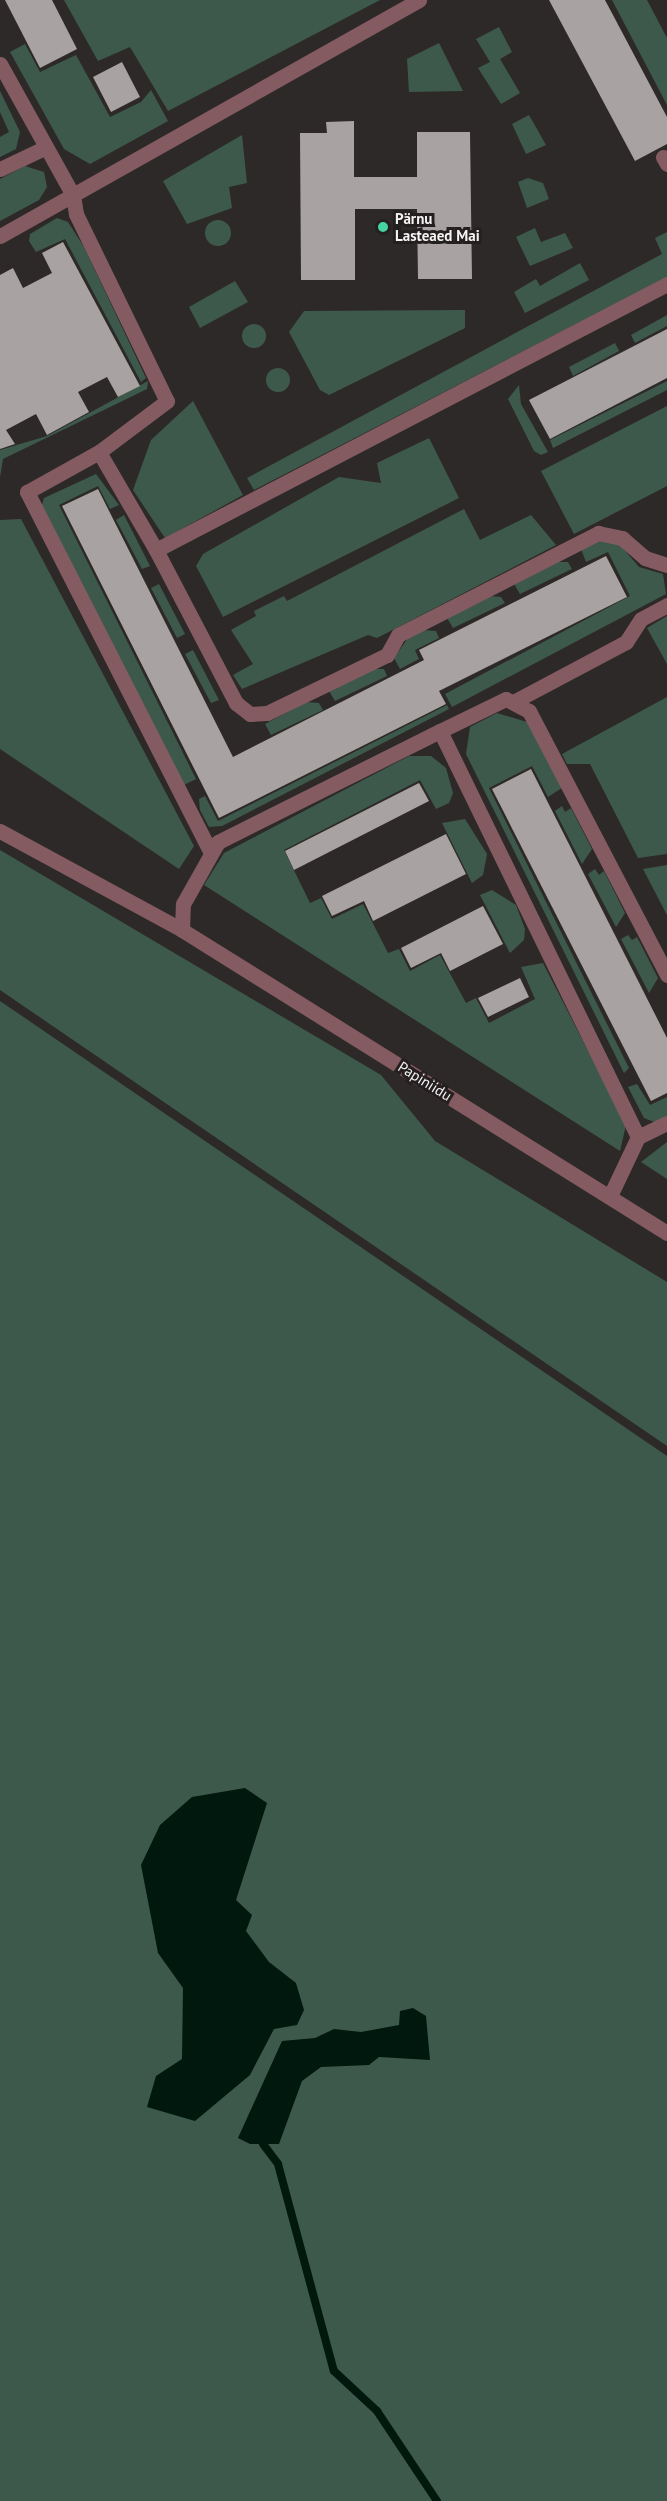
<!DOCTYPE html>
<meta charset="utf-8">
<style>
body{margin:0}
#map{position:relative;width:667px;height:2501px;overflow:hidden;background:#2e2929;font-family:"PT Sans",sans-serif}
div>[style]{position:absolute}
.green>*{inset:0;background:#3d594c}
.round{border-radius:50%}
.water>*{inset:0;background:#01180f}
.stream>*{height:8px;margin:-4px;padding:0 4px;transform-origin:4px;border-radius:4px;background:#01180f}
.building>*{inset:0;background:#a8a2a3}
.minor>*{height:15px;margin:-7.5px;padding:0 7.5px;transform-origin:7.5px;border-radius:7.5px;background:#845b60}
.dots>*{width:16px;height:16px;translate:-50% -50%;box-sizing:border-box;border:3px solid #241f20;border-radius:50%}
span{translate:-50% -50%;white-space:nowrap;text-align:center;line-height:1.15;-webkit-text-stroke:6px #241f20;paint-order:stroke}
.poi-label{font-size:15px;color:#f5f2f2;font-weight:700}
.left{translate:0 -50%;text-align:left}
.street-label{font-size:15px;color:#f5f2f2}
</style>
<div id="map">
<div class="green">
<i style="clip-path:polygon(64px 0,380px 0,168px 111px,130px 47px,98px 61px)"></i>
<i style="clip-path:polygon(612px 0,647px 0,667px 38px,667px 105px)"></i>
<i style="clip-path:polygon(499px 27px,512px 52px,500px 59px,520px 93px,501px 104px,478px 68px,490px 62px,476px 39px)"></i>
<i style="clip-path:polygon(439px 43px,463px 91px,409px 92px,407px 59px)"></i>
<i style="clip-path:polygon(25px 44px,40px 72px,76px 55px,110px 117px,141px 102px,151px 90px,168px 121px,90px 164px,64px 149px,10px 52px)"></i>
<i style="clip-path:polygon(0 91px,20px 132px,16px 149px,0 157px,0 137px,9px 132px,0 112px)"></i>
<i style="clip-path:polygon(529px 115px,546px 145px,526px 154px,512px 124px)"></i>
<i style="clip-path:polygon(242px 135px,247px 183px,229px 187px,232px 208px,187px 224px,163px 181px)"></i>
<i style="clip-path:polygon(25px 166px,44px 172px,47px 187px,39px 200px,0 221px,0 179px)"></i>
<i style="clip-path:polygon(528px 178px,543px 183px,549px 199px,527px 208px,518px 182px)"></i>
<i style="clip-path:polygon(57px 218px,68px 222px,84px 247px,146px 378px,141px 382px,65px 239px,36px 252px,29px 241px,30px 234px)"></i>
<i class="round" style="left:205px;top:220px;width:26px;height:26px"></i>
<i style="clip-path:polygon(535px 228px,541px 242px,565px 233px,573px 248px,530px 266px,516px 237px)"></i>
<i style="clip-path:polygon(667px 232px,667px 277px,254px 490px,247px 478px,662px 254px,655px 238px)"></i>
<i style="clip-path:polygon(580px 263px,589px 280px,525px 313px,514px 292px,536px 279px,540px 286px)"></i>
<i style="clip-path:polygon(235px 281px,248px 302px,200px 328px,189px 307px)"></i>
<i style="clip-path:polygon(465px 310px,465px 328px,329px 395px,320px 390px,289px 332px,304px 311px)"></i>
<i style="clip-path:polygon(667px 315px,667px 326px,635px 343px,631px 335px)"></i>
<i class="round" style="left:242px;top:324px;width:24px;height:24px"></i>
<i style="clip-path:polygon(615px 343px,619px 351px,573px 376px,569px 367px)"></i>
<i class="round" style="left:266px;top:368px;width:24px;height:24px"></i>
<i style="clip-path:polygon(148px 381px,147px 389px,3px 459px,0 477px,0 450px,47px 436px)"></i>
<i style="clip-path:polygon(667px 381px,667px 390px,553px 448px,550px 440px)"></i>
<i style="clip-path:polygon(519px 385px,521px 404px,548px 452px,541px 455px,534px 451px,508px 399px)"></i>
<i style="clip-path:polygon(193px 401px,243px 495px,165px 538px,133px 490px,151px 440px)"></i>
<i style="clip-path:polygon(667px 406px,667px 486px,574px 534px,541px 471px)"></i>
<i style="clip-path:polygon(429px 438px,459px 498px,223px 617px,196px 566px,203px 554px,339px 477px,381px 483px,377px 463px)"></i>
<i style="clip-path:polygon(96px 474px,119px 505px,110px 509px,98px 486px,59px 505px,196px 779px,184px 785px,41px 508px,44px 498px)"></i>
<i style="clip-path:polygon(464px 509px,480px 540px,531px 515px,556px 545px,377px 638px,368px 635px,242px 689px,233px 675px,253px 664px,231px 630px,256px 616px,254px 611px,284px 596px,287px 601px)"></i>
<i style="clip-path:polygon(124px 515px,150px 566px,142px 569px,116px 520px)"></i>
<i style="clip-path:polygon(21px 519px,194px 846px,179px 869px,0 749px,0 520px)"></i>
<i style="clip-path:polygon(605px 538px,617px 541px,639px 567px,663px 574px,666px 594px,452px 707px,445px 694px,630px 596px,608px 552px,586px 562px,581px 549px)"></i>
<i style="clip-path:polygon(555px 562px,568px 562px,572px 569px,520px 594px,514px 584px)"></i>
<i style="clip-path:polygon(159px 584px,185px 634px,177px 638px,151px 588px)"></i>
<i style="clip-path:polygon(488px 596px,501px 597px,505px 603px,453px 628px,447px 618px)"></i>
<i style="clip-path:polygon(667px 616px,667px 664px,647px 628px)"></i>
<i style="clip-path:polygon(423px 630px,436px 631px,439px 638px,415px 650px,419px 659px,400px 669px,394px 658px,408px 638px)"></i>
<i style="clip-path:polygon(193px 650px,219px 700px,211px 703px,185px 654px)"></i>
<i style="clip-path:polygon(370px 669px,384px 669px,387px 676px,335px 701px,329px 691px)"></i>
<i style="clip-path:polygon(667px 697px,667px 854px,638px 858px,590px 764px,567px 764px,562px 754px)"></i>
<i style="clip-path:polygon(306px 702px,319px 703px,323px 710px,271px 735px,265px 724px)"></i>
<i style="clip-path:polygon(447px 705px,449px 709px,222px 826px,209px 827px,200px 810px,199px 799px,205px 796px,218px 821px)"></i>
<i style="clip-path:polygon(497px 713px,527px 722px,562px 788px,548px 797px,532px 766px,489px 788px,629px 1068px,624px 1073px,466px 754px,470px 727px)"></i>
<i style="clip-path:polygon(409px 756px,431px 756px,446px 768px,453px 793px,449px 803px,436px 809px,420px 780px,284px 850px,310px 903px,321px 898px,332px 919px,363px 904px,388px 953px,399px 949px,410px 971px,440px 955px,466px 1003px,476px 998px,489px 1023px,535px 999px,521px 967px,543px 963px,626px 1125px,620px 1151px,204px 885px,224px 853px)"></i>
<i style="clip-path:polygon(562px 806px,565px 812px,571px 808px,592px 849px,582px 864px,555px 811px)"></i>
<i style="clip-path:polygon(465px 819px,487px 854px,483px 875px,472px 883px,442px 823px)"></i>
<i style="clip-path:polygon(0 850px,381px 1075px,435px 1141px,667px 1282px,667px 1446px,0 990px)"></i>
<i style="clip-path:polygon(667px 865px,667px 915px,643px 869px)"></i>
<i style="clip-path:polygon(595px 869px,599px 875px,604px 871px,625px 913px,616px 927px,588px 874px)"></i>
<i style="clip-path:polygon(492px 890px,516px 905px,525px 929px,524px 940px,510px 953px,480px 895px)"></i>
<i style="clip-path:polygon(628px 935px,632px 940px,637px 937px,658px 978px,649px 993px,621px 939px)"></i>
<i style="clip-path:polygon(0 1001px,667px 1456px,667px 2501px,0 2501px)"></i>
<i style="clip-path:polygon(637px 1084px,650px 1105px,667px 1097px,667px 1119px,657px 1123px,644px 1118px,628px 1087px)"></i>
<i style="clip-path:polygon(667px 1142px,667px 1179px,641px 1162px)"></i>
</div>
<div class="water">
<i style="clip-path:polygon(245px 1788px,267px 1803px,236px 1900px,252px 1915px,246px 1931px,269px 1962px,296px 1983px,304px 2010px,297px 2025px,274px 2029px,250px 2075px,195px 2121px,147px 2107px,156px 2076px,182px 2059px,183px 1988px,158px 1953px,141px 1865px,160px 1825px,192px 1797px)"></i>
<i style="clip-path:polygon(413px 2008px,426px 2016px,430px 2060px,379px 2057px,369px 2065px,321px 2067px,302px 2081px,279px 2144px,250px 2144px,238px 2138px,282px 2041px,315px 2038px,334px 2029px,361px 2032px,399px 2025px,400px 2011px)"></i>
</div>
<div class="stream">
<i style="left:263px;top:2144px;width:25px;rotate:53deg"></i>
<i style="left:278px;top:2164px;width:214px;rotate:74.9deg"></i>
<i style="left:334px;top:2371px;width:59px;rotate:42.9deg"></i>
<i style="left:377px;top:2411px;width:108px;rotate:56.3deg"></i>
</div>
<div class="building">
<i style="clip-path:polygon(5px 0,52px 0,77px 49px,40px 68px)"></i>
<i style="clip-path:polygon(549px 0,605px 0,667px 117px,667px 144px,635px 161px)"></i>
<i style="clip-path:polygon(122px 62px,140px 97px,111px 112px,93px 77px)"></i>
<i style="clip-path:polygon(354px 121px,354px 177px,417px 177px,417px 132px,470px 132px,472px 279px,418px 279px,417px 209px,355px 209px,355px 280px,301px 280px,300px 133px,327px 133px,326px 122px)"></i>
<i style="clip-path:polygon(63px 242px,140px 386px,118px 397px,107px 377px,78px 392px,89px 412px,47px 435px,36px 414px,6px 430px,15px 444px,0 449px,0 275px,13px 268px,23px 288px,52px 273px,42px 253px)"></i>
<i style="clip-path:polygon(667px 329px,667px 378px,550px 439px,529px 400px)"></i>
<i style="clip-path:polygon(98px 489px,233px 757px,424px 660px,419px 650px,606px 556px,627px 597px,439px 691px,446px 704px,219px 818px,62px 506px)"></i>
<i style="clip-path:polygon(531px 769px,667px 1038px,667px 1093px,651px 1101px,492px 789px)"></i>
<i style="clip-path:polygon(419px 783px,429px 801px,294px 870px,285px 851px)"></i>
<i style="clip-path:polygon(446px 834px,466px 874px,373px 921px,364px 901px,332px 916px,322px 896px)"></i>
<i style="clip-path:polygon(483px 906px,503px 944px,450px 971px,441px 953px,411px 968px,401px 948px)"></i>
<i style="clip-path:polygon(520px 978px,529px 997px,488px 1017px,478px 998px)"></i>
</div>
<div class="minor">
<i style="left:0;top:64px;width:150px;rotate:60.9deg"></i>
<i style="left:73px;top:195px;width:19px;rotate:81deg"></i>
<i style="left:76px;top:214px;width:208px;rotate:64.1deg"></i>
<i style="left:167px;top:401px;width:85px;rotate:143.1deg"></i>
<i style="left:663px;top:157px;width:8px;rotate:60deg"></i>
<i style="left:0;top:169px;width:49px;rotate:-25.5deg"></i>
<i style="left:0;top:236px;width:481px;rotate:-29.4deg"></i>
<i style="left:156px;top:550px;width:173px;rotate:62.4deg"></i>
<i style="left:236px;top:703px;width:18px;rotate:38deg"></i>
<i style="left:250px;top:714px;width:17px;rotate:-3deg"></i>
<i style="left:267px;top:713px;width:133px;rotate:-25.8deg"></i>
<i style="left:387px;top:655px;width:23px;rotate:-61deg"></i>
<i style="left:398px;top:635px;width:225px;rotate:-27deg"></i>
<i style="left:598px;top:533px;width:25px;rotate:12deg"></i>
<i style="left:622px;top:538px;width:30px;rotate:41deg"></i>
<i style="left:645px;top:558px;width:23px;rotate:18deg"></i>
<i style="left:515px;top:701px;width:126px;rotate:-28deg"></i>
<i style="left:626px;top:642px;width:27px;rotate:-57deg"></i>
<i style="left:641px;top:619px;width:30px;rotate:-28deg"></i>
<i style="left:440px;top:731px;width:73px;rotate:-25.9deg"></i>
<i style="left:506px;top:699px;width:26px;rotate:28deg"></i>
<i style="left:529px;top:711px;width:298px;rotate:62.4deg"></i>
<i style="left:0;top:831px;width:207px;rotate:28.5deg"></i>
<i style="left:182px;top:930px;width:572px;rotate:31.99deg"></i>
<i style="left:209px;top:849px;width:401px;rotate:-117deg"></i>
<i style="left:27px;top:492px;width:82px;rotate:-29.1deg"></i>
<i style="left:99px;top:452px;width:113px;rotate:59.8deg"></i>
<i style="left:156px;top:550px;width:576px;rotate:-27.5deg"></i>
<i style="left:182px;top:930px;width:26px;rotate:-88deg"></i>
<i style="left:183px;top:904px;width:71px;rotate:-60.6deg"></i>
<i style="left:218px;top:842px;width:248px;rotate:-26.6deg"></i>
<i style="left:440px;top:731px;width:452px;rotate:64deg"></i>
<i style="left:638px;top:1137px;width:65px;rotate:115.4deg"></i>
<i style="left:638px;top:1137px;width:32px;rotate:-26deg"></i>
</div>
<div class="dots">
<i style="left:383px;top:227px;background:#45d49f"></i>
</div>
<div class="poi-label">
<span class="left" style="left:395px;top:227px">Pärnu<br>Lasteaed Mai</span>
</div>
<div class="street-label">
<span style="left:425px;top:1081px;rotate:32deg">Papiniidu</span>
</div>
</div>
